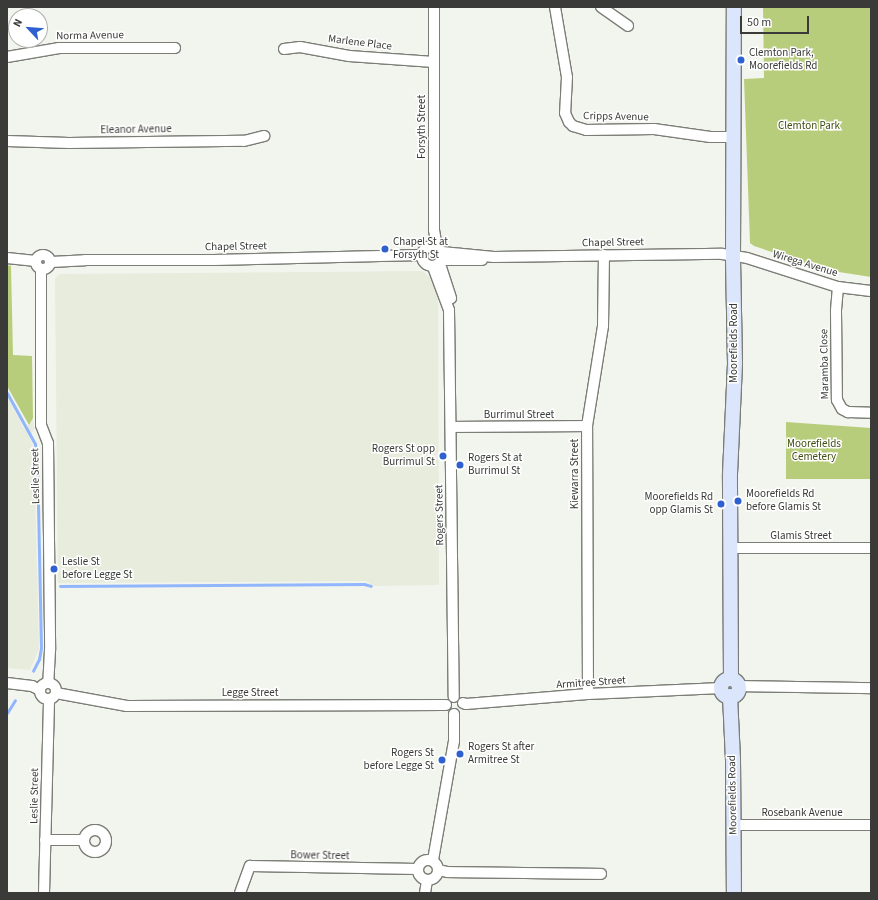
<!DOCTYPE html>
<style>
body{margin:0}
#map{position:relative;width:878px;height:900px;overflow:hidden;background:#f2f5ed;font-family:"Source Sans 3",sans-serif}
div>[style]{position:absolute}
.built>*{inset:0;background:#e7ecdd}
.green>*{inset:0;background:#b8cd7c}
.stream>*{height:3px;margin:-1.5px;padding:0 1.5px;transform-origin:1.5px;border-radius:1.5px;background:#92b6fd}
.roads{filter:drop-shadow(1px 0 #7b7d76) drop-shadow(-1px 0 #7b7d76) drop-shadow(0 1px #7b7d76) drop-shadow(0 -1px #7b7d76)}
.minor>*{height:10px;margin:-5px;padding:0 5px;transform-origin:5px;border-radius:5px;background:#fff}
.minor>.ring{margin:-5px;padding:0;box-sizing:content-box;background:none;border:10px solid #fff;border-radius:50%}
.secondary>*{height:14px;margin:-7px;padding:0 7px;transform-origin:7px;border-radius:7px;background:#dbe6fd}
.secondary>.ring{margin:-7px;padding:0;box-sizing:content-box;background:none;border:14px solid #dbe6fd;border-radius:50%}
.dots>*{width:11px;height:11px;translate:-50% -50%;box-sizing:border-box;border:2px solid #fff;border-radius:50%}
span{translate:-50% -50%;white-space:nowrap;text-align:center;line-height:1.15;-webkit-text-stroke:3px #fff;paint-order:stroke}
.street-label{font-size:11px;color:#3a3b38}
.poi-label{font-size:11px;color:#3a3b38}
.left{translate:0 -50%;text-align:left}
.right{translate:-100% -50%;text-align:right}
.park-label{font-size:11px;color:#414e12}
.frame{position:absolute;inset:0;border:8px solid #3a3b38;pointer-events:none}
.north{position:absolute;left:8px;top:8px;width:40px;height:40px;box-sizing:border-box;background:#fff;border:1px solid #b0b1af;border-radius:50%;rotate:296deg;font-size:11px;font-weight:700;line-height:16px;text-align:center;color:#3a3b38}
.north::after{content:'';display:block;margin:auto;width:14px;height:18px;background:#2f60cf;clip-path:polygon(50% 0,100% 100%,50% 72%,0 100%)}
.scale{position:absolute;left:740px;top:16px;width:69px;height:18px;box-sizing:border-box;border:2px solid #3a3b38;border-top:0;padding-left:5px;font-size:12px;line-height:14px;white-space:nowrap;color:#3a3b38;-webkit-text-stroke:3px #fff;paint-order:stroke}
</style>
<div id="map">
<div class="built">
<i style="clip-path:polygon(423px 271px,430px 278px,438px 294px,439px 585px,373px 586px,366px 581px,58px 583px,55px 279px,59px 274px)"></i>
<i style="clip-path:polygon(7px 397px,25px 430px,33px 418px,34px 430px,29px 437px,34px 449px,39px 649px,30px 670px,7px 668px)"></i>
</div>
<div class="green">
<i style="clip-path:polygon(763px 7px,871px 7px,871px 277px,826px 270px,754px 246px,750px 243px,744px 79px,764px 78px)"></i>
<i style="clip-path:polygon(7px 265px,11px 266px,13px 355px,32px 356px,33px 418px,29px 425px,7px 386px)"></i>
<i style="clip-path:polygon(786px 422px,871px 428px,871px 479px,786px 479px)"></i>
</div>
<div class="stream">
<i style="left:7px;top:393px;width:58px;rotate:61.2deg"></i>
<i style="left:35px;top:444px;width:13px;rotate:81deg"></i>
<i style="left:37px;top:457px;width:191px;rotate:88.8deg"></i>
<i style="left:41px;top:648px;width:11px;rotate:100deg"></i>
<i style="left:39px;top:659px;width:13px;rotate:117deg"></i>
<i style="left:60px;top:586px;width:304px;rotate:-0.4deg"></i>
<i style="left:364px;top:584px;width:7px;rotate:16deg"></i>
<i style="left:7px;top:713px;width:15px;rotate:-58deg"></i>
</div>
<div class="roads">
<div class="minor">
<i style="left:434px;top:7px;width:223px;rotate:90deg"></i>
<i style="left:434px;top:230px;width:17px;rotate:80deg"></i>
<i style="left:555px;top:7px;width:71px;rotate:80.3deg"></i>
<i style="left:567px;top:77px;width:36px;rotate:93deg"></i>
<i style="left:565px;top:113px;width:10px;rotate:66deg"></i>
<i style="left:569px;top:122px;width:6px;rotate:45deg"></i>
<i style="left:573px;top:126px;width:14px;rotate:17deg"></i>
<i style="left:586px;top:130px;width:68px;rotate:-0.8deg"></i>
<i style="left:654px;top:129px;width:57px;rotate:8.1deg"></i>
<i style="left:710px;top:137px;width:23px"></i>
<i style="left:601px;top:7px;width:33px;rotate:35deg"></i>
<i style="left:284px;top:49px;width:16px;rotate:-7deg"></i>
<i style="left:300px;top:47px;width:50px;rotate:10.4deg"></i>
<i style="left:349px;top:56px;width:85px;rotate:4deg"></i>
<i style="left:7px;top:57px;width:53px;rotate:-9.8deg"></i>
<i style="left:59px;top:48px;width:116px"></i>
<i style="left:7px;top:141px;width:62px;rotate:1.8deg"></i>
<i style="left:69px;top:143px;width:175px;rotate:-0.7deg"></i>
<i style="left:244px;top:141px;width:21px;rotate:-14deg"></i>
<i class="ring" style="left:422px;top:246px;width:10px;height:10px"></i>
<i style="left:442px;top:252px;width:52px;rotate:5.5deg"></i>
<i style="left:494px;top:257px;width:228px;rotate:-0.8deg"></i>
<i style="left:722px;top:254px;width:25px;rotate:9deg"></i>
<i style="left:747px;top:258px;width:96px;rotate:17.7deg"></i>
<i style="left:838px;top:287px;width:33px;rotate:7deg"></i>
<i class="ring" style="left:36px;top:255px;width:4px;height:4px"></i>
<i style="left:7px;top:258px;width:29px;rotate:6deg"></i>
<i style="left:442px;top:260px;width:40px"></i>
<i style="left:51px;top:262px;width:34px;rotate:-3deg"></i>
<i style="left:85px;top:260px;width:129px"></i>
<i style="left:214px;top:260px;width:208px;rotate:-1.4deg"></i>
<i style="left:440px;top:264px;width:36px;rotate:72deg"></i>
<i style="left:433px;top:267px;width:46px;rotate:69.6deg"></i>
<i style="left:449px;top:310px;width:387px;rotate:89.3deg"></i>
<i style="left:41px;top:269px;width:156px;rotate:90deg"></i>
<i style="left:41px;top:425px;width:19px;rotate:69deg"></i>
<i style="left:48px;top:443px;width:207px;rotate:89.4deg"></i>
<i style="left:50px;top:650px;width:33px;rotate:93deg"></i>
<i style="left:838px;top:287px;width:24px;rotate:95deg"></i>
<i style="left:836px;top:311px;width:89px;rotate:89.4deg"></i>
<i style="left:837px;top:400px;width:10px;rotate:61deg"></i>
<i style="left:842px;top:409px;width:7px;rotate:27deg"></i>
<i style="left:848px;top:412px;width:23px;rotate:2deg"></i>
<i style="left:451px;top:427px;width:136px;rotate:-0.4deg"></i>
<i style="left:730px;top:548px;width:141px"></i>
<i class="ring" style="left:40px;top:683px;width:6px;height:6px"></i>
<i style="left:7px;top:683px;width:25px;rotate:7deg"></i>
<i style="left:32px;top:686px;width:9px;rotate:27deg"></i>
<i style="left:739px;top:686px;width:132px;rotate:0.9deg"></i>
<i style="left:56px;top:693px;width:72px;rotate:10.4deg"></i>
<i style="left:127px;top:706px;width:319px;rotate:-0.2deg"></i>
<i style="left:588px;top:694px;width:268px;rotate:-90.2deg"></i>
<i style="left:587px;top:426px;width:101px;rotate:-80.9deg"></i>
<i style="left:603px;top:326px;width:71px;rotate:-89.2deg"></i>
<i style="left:463px;top:703px;width:3px;rotate:18deg"></i>
<i style="left:466px;top:704px;width:122px;rotate:-4.7deg"></i>
<i style="left:588px;top:694px;width:134px;rotate:-2.6deg"></i>
<i style="left:734px;top:825px;width:137px"></i>
<i class="ring" style="left:84px;top:830px;width:12px;height:12px"></i>
<i style="left:45px;top:840px;width:39px"></i>
<i class="ring" style="left:418px;top:860px;width:10px;height:10px"></i>
<i style="left:433px;top:860px;width:121px;rotate:-80deg"></i>
<i style="left:454px;top:741px;width:27px;rotate:-90deg"></i>
<i style="left:439px;top:870px;width:9px;rotate:13deg"></i>
<i style="left:448px;top:872px;width:153px;rotate:0.7deg"></i>
<i style="left:44px;top:893px;width:193px;rotate:-88.5deg"></i>
<i style="left:240px;top:893px;width:29px;rotate:-70deg"></i>
<i style="left:250px;top:866px;width:168px;rotate:1deg"></i>
<i style="left:425px;top:893px;width:13px;rotate:-81deg"></i>
</div>
<div class="secondary">
<i style="left:731px;top:679px;width:205px;rotate:-90.3deg"></i>
<i style="left:730px;top:474px;width:111px;rotate:-87.4deg"></i>
<i style="left:735px;top:363px;width:107px;rotate:-91.1deg"></i>
<i style="left:733px;top:256px;width:249px;rotate:-89.8deg"></i>
<i class="ring" style="left:721px;top:679px;width:4px;height:4px"></i>
<i style="left:730px;top:696px;width:63px;rotate:87.3deg"></i>
<i style="left:733px;top:759px;width:134px;rotate:89.6deg"></i>
</div>
</div>
<div class="dots">
<i style="left:741px;top:60px;background:#2f60cf"></i>
<i style="left:385px;top:249px;background:#2f60cf"></i>
<i style="left:443px;top:456px;background:#2f60cf"></i>
<i style="left:460px;top:465px;background:#2f60cf"></i>
<i style="left:738px;top:501px;background:#2f60cf"></i>
<i style="left:721px;top:504px;background:#2f60cf"></i>
<i style="left:54px;top:569px;background:#2f60cf"></i>
<i style="left:460px;top:754px;background:#2f60cf"></i>
<i style="left:442px;top:760px;background:#2f60cf"></i>
</div>
<div class="street-label">
<span style="left:90px;top:36px;rotate:-1deg">Norma Avenue</span>
<span style="left:360px;top:43px;rotate:7deg">Marlene Place</span>
<span style="left:616px;top:117px;rotate:1deg">Cripps Avenue</span>
<span style="left:422px;top:127px;rotate:-90deg">Forsyth Street</span>
<span style="left:136px;top:130px;rotate:-1deg">Eleanor Avenue</span>
<span style="left:613px;top:243px;rotate:-1deg">Chapel Street</span>
<span style="left:236px;top:247px;rotate:-1deg">Chapel Street</span>
<span style="left:805px;top:264px;rotate:17deg">Wirega Avenue</span>
<span style="left:734px;top:343px;rotate:-90deg">Moorefields Road</span>
<span style="left:825px;top:364px;rotate:-91deg">Maramba Close</span>
<span style="left:519px;top:415px">Burrimul Street</span>
<span style="left:575px;top:474px;rotate:-90deg">Kiewarra Street</span>
<span style="left:36px;top:476px;rotate:-91deg">Leslie Street</span>
<span style="left:440px;top:515px;rotate:-91deg">Rogers Street</span>
<span style="left:801px;top:536px">Glamis Street</span>
<span style="left:591px;top:683px;rotate:-4deg">Armitree Street</span>
<span style="left:250px;top:693px">Legge Street</span>
<span style="left:733px;top:795px;rotate:-91deg">Moorefields Road</span>
<span style="left:35px;top:796px;rotate:-89deg">Leslie Street</span>
<span style="left:802px;top:813px">Rosebank Avenue</span>
<span style="left:320px;top:856px;rotate:1deg">Bower Street</span>
</div>
<div class="poi-label">
<span class="left" style="left:749px;top:60px">Clemton Park,<br>Moorefields Rd</span>
<span class="left" style="left:393px;top:249px">Chapel St at<br>Forsyth St</span>
<span class="right" style="left:435px;top:456px">Rogers St opp<br>Burrimul St</span>
<span class="left" style="left:468px;top:465px">Rogers St at<br>Burrimul St</span>
<span class="left" style="left:746px;top:501px">Moorefields Rd<br>before Glamis St</span>
<span class="right" style="left:713px;top:504px">Moorefields Rd<br>opp Glamis St</span>
<span class="left" style="left:62px;top:569px">Leslie St<br>before Legge St</span>
<span class="left" style="left:468px;top:754px">Rogers St after<br>Armitree St</span>
<span class="right" style="left:434px;top:760px">Rogers St<br>before Legge St</span>
</div>
<div class="park-label">
<span style="left:809px;top:126px">Clemton Park</span>
<span style="left:814px;top:451px">Moorefields<br>Cemetery</span>
</div>
<div class="frame"></div>
<div class="north">N</div>
<div class="scale">50 m</div>
</div>
